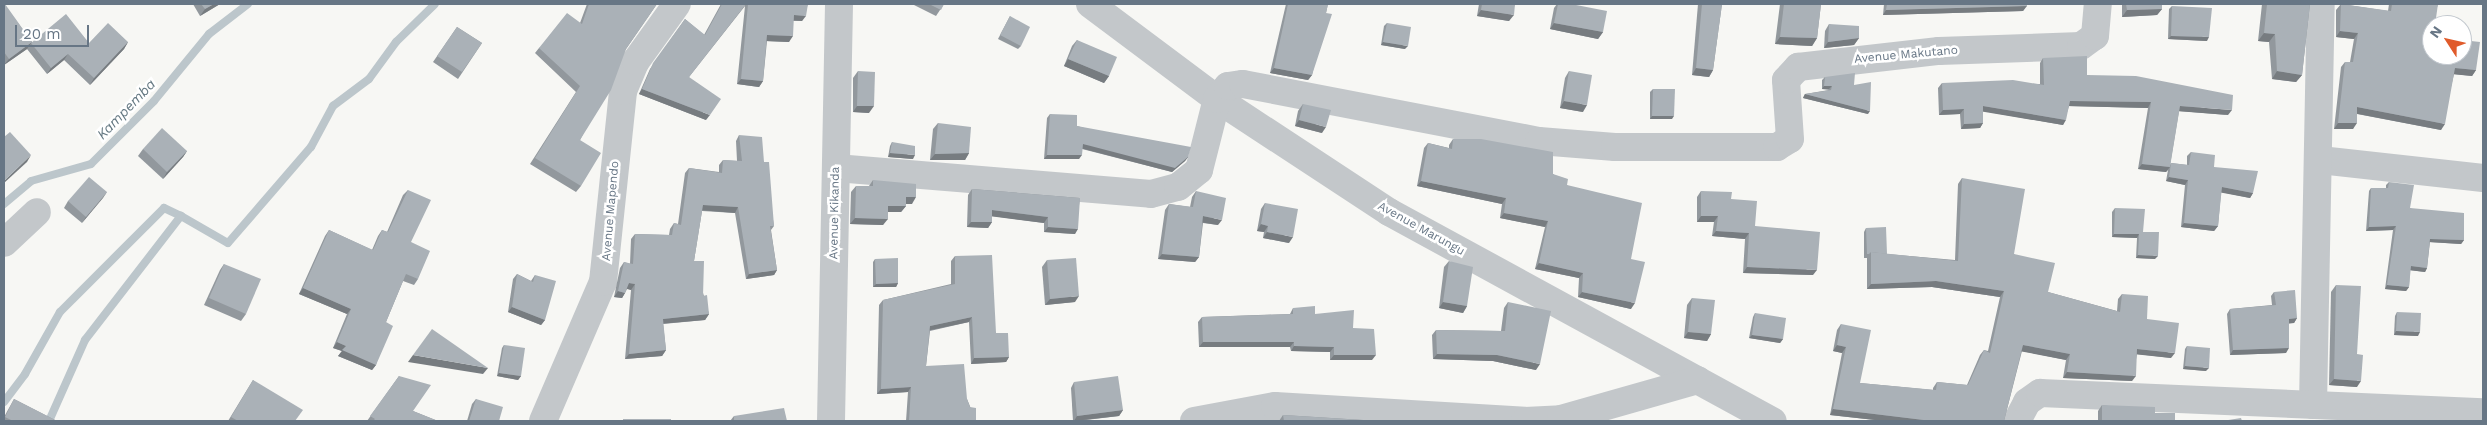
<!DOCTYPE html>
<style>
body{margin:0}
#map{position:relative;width:2487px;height:425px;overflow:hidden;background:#f7f7f4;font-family:"Work Sans",sans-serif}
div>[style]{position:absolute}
.stream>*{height:8px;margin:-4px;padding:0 4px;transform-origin:4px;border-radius:4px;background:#bcc6cb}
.minor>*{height:28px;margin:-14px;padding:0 14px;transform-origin:14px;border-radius:14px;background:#c3c7ca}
.wall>*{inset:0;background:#92989d}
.shaded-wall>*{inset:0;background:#777c80}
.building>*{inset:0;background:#aab1b7}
span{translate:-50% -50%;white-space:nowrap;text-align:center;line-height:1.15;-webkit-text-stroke:5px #fff;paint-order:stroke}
.street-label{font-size:12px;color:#677685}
.water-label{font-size:14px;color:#637781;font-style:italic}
.frame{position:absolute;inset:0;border:5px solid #677685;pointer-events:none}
.north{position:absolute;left:2422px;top:15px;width:50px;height:50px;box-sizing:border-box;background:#fff;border:1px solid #c2c8ce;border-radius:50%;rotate:305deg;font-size:14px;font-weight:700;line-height:20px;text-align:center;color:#677685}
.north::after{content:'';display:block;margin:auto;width:18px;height:22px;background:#e05b2b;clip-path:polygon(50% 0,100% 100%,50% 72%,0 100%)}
.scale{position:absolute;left:15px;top:25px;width:74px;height:22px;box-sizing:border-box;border:2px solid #677685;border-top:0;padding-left:6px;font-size:15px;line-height:18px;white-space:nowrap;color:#677685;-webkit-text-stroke:4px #fff;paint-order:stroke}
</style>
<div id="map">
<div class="stream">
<i style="left:4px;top:204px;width:35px;rotate:-40deg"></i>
<i style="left:31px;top:181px;width:62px;rotate:-15.8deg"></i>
<i style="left:91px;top:164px;width:89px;rotate:-45deg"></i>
<i style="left:154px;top:101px;width:87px;rotate:-50.6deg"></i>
<i style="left:209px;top:34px;width:49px;rotate:-37.6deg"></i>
<i style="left:4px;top:402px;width:35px;rotate:-53deg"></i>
<i style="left:25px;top:374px;width:71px;rotate:-60.6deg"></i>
<i style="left:60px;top:312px;width:147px;rotate:-45deg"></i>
<i style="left:164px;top:208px;width:19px;rotate:25deg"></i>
<i style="left:49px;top:421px;width:89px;rotate:-66deg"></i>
<i style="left:85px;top:340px;width:157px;rotate:-52.3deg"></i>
<i style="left:181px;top:216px;width:54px;rotate:29.9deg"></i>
<i style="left:228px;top:243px;width:127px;rotate:-49.2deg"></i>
<i style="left:311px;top:147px;width:47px;rotate:-61.8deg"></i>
<i style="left:333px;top:106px;width:45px;rotate:-36.9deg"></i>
<i style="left:369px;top:79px;width:46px;rotate:-53.9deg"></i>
<i style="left:396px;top:42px;width:54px;rotate:-44.3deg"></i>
</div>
<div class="minor">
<i style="left:1090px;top:4px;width:159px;rotate:36.8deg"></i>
<i style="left:1217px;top:99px;width:206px;rotate:33.3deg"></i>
<i style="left:1389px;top:212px;width:437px;rotate:28.6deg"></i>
<i style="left:2320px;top:160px;width:164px;rotate:6.3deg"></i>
<i style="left:836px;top:168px;width:316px;rotate:4.7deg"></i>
<i style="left:1151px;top:194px;width:28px;rotate:-15deg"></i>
<i style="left:1178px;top:187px;width:27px;rotate:-39deg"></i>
<i style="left:1199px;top:170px;width:73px;rotate:-75.8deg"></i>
<i style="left:1217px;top:99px;width:17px;rotate:-50deg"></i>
<i style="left:1228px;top:86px;width:15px;rotate:-8deg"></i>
<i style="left:1243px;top:84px;width:301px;rotate:10.9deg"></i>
<i style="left:1539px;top:141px;width:76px;rotate:4.5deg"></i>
<i style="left:1615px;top:147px;width:162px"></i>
<i style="left:1777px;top:147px;width:15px;rotate:-32deg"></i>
<i style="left:1790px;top:139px;width:59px;rotate:-93.9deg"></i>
<i style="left:1786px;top:80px;width:18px;rotate:-47deg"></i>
<i style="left:1798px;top:67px;width:142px;rotate:-6.5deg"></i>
<i style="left:1939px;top:51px;width:142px;rotate:-2deg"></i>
<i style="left:2081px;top:46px;width:17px;rotate:-36deg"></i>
<i style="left:2095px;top:36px;width:32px;rotate:-85deg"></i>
<i style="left:4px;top:243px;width:45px;rotate:-43.2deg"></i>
<i style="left:2313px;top:405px;width:401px;rotate:-88.9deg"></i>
<i style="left:543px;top:421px;width:151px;rotate:-66.7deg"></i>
<i style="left:603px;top:282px;width:192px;rotate:-84deg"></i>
<i style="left:623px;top:91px;width:33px;rotate:-67deg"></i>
<i style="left:636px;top:61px;width:70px;rotate:-54.3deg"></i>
<i style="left:831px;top:421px;width:417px;rotate:-88.9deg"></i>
<i style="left:1194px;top:421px;width:82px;rotate:-10.5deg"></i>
<i style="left:1275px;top:406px;width:250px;rotate:3.4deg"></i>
<i style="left:1525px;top:421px;width:36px;rotate:-3deg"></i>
<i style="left:1561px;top:419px;width:142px;rotate:-15.9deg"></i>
<i style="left:2017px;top:421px;width:21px;rotate:-62deg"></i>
<i style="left:2027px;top:402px;width:16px;rotate:-35deg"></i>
<i style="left:2040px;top:393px;width:443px;rotate:2.5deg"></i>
</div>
<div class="wall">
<i style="clip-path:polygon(4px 4px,32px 42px,89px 43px,128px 42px,124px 49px,90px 85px,64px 60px,47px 74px,27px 49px,4px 65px)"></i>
<i style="clip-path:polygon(193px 4px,220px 4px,200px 16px)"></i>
<i style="clip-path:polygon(587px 4px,657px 4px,626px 49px,580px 140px,581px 186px,576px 192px,530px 164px,576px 92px,535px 53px,539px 48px,580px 23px)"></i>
<i style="clip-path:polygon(721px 4px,808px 4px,802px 21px,793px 21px,789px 42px,767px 41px,763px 81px,759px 87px,737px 84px,745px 6px,689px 77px,706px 120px,639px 94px,650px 69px,685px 19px,704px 35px)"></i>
<i style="clip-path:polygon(912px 4px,944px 4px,936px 16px)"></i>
<i style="clip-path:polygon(1286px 4px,1328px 4px,1312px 75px,1308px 80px,1270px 73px)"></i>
<i style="clip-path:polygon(1479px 4px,1515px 4px,1509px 21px,1477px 16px)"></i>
<i style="clip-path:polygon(1557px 4px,1571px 4px,1603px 32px,1598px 39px,1550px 29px,1554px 8px)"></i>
<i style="clip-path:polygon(1698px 4px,1722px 4px,1713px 70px,1709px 77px,1692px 75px)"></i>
<i style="clip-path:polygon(1780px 4px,1821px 4px,1817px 38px,1812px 46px,1775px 44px)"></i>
<i style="clip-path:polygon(1884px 4px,2027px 4px,2023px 11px,1883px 15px)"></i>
<i style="clip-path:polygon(2122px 4px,2162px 4px,2162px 9px,2157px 15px,2122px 17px)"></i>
<i style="clip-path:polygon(2262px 4px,2310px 4px,2302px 75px,2296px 82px,2272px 79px,2269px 42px,2258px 41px)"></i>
<i style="clip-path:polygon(2341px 4px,2388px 11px,2389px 4px,2438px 4px,2432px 25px,2432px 55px,2476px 70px,2472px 76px,2454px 74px,2441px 130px,2357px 114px,2353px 129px,2334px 129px,2341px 67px,2345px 62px,2350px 62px,2354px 39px,2336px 37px,2336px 10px)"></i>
<i style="clip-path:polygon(2172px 6px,2207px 41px,2168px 39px,2169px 9px)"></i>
<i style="clip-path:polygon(1010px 16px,1021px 46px,1018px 49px,998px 39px)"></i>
<i style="clip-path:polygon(1387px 23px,1405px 49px,1381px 45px,1384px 26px)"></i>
<i style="clip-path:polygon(1829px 24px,1859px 38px,1854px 45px,1824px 48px,1825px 31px)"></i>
<i style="clip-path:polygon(457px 27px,482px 43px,458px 79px,433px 62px)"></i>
<i style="clip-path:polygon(1077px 40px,1109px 76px,1104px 83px,1064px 66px,1072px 46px)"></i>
<i style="clip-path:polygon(2043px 58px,2087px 75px,2228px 115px,2179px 111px,2170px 165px,2171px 163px,2187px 165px,2187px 156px,2191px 152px,2253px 193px,2250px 198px,2221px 192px,2218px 226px,2214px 231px,2181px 227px,2185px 185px,2166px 181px,2168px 170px,2166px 172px,2138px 169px,2148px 108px,2069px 106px,2063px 125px,1983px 111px,1983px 123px,1980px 128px,1961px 129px,1960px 114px,1939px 115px,1938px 88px,1942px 83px,2040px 84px,2040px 63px)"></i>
<i style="clip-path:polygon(858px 71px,869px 113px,853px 112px,853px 78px)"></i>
<i style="clip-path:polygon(1569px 71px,1583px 112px,1560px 108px,1565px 78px)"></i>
<i style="clip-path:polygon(1825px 77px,1854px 85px,1868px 114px,1803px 98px,1805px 94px,1829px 90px,1822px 89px,1822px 80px)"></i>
<i style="clip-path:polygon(1653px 89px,1672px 119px,1650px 119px,1650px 92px)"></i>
<i style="clip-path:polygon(1303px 104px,1322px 133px,1295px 126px,1298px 111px)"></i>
<i style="clip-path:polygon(1050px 114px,1077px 126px,1188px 157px,1185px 161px,1172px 172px,1082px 149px,1079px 159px,1044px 159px,1047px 118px)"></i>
<i style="clip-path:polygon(938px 123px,969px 153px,965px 160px,930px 160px,933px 129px)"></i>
<i style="clip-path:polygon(739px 135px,764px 162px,774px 226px,771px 230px,777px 270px,774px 275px,746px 279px,735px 213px,702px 211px,694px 261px,709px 314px,705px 320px,663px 324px,666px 350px,662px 356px,625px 359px,631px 290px,627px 289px,625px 293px,622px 298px,614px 297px,620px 268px,624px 262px,630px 264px,631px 239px,635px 234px,669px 235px,670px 229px,674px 223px,678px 224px,685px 173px,689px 168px,719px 172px,719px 165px,723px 160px,737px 161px,736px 141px)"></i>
<i style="clip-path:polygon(1453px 139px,1553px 174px,1567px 185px,1631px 259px,1631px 309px,1578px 297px,1579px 278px,1535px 269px,1545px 227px,1500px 218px,1502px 204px,1417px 186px,1424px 148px,1428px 143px,1449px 148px,1449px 145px)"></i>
<i style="clip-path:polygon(892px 142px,913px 159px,888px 157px,890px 146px)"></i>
<i style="clip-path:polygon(143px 149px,187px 151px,183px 157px,163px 179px,138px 156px)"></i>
<i style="clip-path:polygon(1962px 178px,2014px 254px,2048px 292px,2117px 311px,2118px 299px,2122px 294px,2147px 319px,2171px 358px,2137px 354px,2132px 381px,2063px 378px,2066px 360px,2022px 351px,2004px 421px,1884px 421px,1830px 415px,1842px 353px,1833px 351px,1837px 330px,1841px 324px,1860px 383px,1933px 390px,1933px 388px,1937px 382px,1967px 385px,1980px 355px,1984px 350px,1988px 351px,2000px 297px,1932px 287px,1867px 289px,1867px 258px,1864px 258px,1864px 232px,1866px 228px,1887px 254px,1955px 260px,1958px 184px)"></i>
<i style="clip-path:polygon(873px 180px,912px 204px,906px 204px,906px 206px,901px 212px,888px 212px,883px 225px,850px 224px,851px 192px,856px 186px,869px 186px)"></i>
<i style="clip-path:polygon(2389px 182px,2410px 208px,2464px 240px,2461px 244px,2430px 242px,2427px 268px,2425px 272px,2410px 270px,2409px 287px,2406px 291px,2385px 289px,2393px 230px,2366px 231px,2369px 191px,2371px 188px,2386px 188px,2386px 185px)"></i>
<i style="clip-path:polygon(972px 189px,1080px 198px,1075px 234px,1044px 232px,1044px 223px,992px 216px,992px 222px,988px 228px,967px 227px,968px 195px)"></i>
<i style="clip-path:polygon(408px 190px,411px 242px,418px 279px,414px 285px,403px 281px,386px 322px,376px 365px,372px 370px,338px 356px,342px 351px,333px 348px,347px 314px,299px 294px,325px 236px,329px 230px,372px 250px,378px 236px,382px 230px,387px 232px,403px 195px)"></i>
<i style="clip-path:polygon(1196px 191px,1218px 225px,1203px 223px,1199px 257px,1195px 262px,1158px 259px,1165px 210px,1169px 204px,1190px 207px,1192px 197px)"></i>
<i style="clip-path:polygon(1701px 191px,1731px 199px,1755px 226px,1813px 275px,1743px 273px,1745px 239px,1712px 236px,1714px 222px,1697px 222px,1697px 197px)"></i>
<i style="clip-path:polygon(107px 192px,82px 223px,64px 208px,68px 201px)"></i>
<i style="clip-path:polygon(1265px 203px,1289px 243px,1263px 238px,1264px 232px,1257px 231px,1261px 209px)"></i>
<i style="clip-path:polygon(2115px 208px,2143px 232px,2155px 259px,2136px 258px,2137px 238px,2112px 237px,2112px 212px)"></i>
<i style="clip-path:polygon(955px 256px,996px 333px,1009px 357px,1006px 362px,971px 364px,969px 322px,930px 331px,926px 366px,967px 399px,976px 421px,906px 421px,908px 392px,877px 394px,879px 305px,883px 300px,951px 284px,951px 261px)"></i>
<i style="clip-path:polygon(875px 259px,898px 283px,896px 287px,873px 287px,873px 262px)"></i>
<i style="clip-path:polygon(1047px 260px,1075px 302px,1045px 305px,1042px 267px)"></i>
<i style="clip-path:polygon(1449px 261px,1467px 306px,1463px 313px,1439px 308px,1444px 267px)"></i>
<i style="clip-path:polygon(224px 264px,246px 314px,241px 321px,204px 305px,220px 270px)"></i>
<i style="clip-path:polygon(517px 274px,531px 281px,535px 275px,545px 320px,541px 325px,508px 312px,513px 279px)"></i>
<i style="clip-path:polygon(2336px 285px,2357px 354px,2357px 387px,2329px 385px,2331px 292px)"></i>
<i style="clip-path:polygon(2274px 292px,2297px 318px,2294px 323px,2289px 323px,2286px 353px,2230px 355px,2227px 314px,2230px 309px,2272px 305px,2271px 296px)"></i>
<i style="clip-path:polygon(1692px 298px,1711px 334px,1707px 341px,1684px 338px,1687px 305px)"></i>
<i style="clip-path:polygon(1508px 302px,1536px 370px,1493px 361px,1433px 359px,1432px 335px,1436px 330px,1501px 331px,1504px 308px)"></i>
<i style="clip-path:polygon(1293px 308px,1315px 314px,1353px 328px,1372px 360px,1330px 360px,1330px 352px,1291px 351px,1290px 347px,1199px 347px,1198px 322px,1202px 317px,1290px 314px)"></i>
<i style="clip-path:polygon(2397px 312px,2418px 336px,2394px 335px,2395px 316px)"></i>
<i style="clip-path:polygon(1755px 313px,1783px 339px,1780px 343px,1749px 338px,1753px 317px)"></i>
<i style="clip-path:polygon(504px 345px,521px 376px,518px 380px,497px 376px,502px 348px)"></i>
<i style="clip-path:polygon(2187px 346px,2206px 371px,2183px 369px,2185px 349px)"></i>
<i style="clip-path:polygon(399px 376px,413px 411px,438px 421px,367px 421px)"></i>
<i style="clip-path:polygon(253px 380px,295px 421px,228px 421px)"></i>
<i style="clip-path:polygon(1074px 382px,1123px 410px,1119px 416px,1078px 421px,1073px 421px,1071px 388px)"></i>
<i style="clip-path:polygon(14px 399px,57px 421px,4px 421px,4px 417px)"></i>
<i style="clip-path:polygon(476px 399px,499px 421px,467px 421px,472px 404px)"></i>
<i style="clip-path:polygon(2102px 405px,2155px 413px,2175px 421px,2098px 421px,2098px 411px)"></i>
<i style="clip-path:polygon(1283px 415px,1379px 421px,1279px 421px)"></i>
<i style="clip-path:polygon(734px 416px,787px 421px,730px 421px)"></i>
</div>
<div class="shaded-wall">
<i style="clip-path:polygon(214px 4px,220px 4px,200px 16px,205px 9px)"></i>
<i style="clip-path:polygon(2027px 6px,2023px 11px,1883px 15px,1886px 10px)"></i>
<i style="clip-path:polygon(2162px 9px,2157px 15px,2122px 17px,2127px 10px)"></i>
<i style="clip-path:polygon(1481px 10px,1514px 15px,1509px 21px,1477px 16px)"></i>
<i style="clip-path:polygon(794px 15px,806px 16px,802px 21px,790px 20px)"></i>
<i style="clip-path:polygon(1554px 23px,1603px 32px,1598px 39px,1550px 29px)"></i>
<i style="clip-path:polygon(2340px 31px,2358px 33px,2354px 39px,2336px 37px)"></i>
<i style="clip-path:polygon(2264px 33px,2275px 34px,2269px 42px,2258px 41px)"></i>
<i style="clip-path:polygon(767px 35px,793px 36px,789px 42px,764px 41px)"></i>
<i style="clip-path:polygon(2171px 36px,2209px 37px,2207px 41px,2168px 39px)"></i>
<i style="clip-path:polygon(1780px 37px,1817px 38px,1812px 46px,1775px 44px)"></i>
<i style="clip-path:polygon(1859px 38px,1854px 45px,1824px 48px,1828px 42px)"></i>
<i style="clip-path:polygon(32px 42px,27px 49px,4px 65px,9px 59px)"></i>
<i style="clip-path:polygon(128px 42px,124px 49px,90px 85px,94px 78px)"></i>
<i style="clip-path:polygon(1383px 42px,1408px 46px,1405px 49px,1381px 45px)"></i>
<i style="clip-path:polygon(68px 54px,64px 60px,47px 74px,51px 68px)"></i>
<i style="clip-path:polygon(1068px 59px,1109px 76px,1104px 83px,1064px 66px)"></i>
<i style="clip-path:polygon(1274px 68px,1312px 75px,1308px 80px,1270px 73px)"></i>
<i style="clip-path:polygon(1696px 68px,1713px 70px,1709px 77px,1692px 75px)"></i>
<i style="clip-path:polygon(2455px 68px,2476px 70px,2472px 76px,2451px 74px)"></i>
<i style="clip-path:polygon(2277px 71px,2302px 75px,2296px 82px,2272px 79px)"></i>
<i style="clip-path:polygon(741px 79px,763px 81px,759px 87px,737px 84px)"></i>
<i style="clip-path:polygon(1824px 86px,1832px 86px,1829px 89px,1822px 89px)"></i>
<i style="clip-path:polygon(642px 89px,710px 115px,706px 120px,639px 94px)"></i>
<i style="clip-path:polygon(1805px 94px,1870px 111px,1868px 114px,1803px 98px)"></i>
<i style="clip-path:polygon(1564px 101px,1587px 105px,1583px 112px,1560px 108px)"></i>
<i style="clip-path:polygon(2070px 101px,2151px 102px,2148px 108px,2066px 106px)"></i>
<i style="clip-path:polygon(857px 106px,874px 106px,869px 113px,853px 112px)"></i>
<i style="clip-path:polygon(1983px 106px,2066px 120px,2063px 125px,1979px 111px)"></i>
<i style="clip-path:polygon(2180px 106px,2232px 110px,2228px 115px,2176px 111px)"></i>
<i style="clip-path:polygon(2357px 107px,2445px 124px,2441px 130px,2353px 113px)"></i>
<i style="clip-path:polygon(1964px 109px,1960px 114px,1939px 115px,1943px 110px)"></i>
<i style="clip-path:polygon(1652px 116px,1674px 116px,1672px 119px,1650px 119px)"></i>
<i style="clip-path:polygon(1299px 120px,1326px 127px,1322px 133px,1295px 126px)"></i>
<i style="clip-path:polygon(1983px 123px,1980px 128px,1961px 129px,1964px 124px)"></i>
<i style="clip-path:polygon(2338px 123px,2357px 123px,2353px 129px,2334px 129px)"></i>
<i style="clip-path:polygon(1083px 144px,1188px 157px,1185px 161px,1172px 172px,1080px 148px)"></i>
<i style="clip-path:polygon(187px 151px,183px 157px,163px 179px,167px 172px)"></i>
<i style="clip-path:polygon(890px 153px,915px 155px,913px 159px,888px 157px)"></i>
<i style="clip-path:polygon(969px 153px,965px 160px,930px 160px,935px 154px)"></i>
<i style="clip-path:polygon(31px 155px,27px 162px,4px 183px,4px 181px)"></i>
<i style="clip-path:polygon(1047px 155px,1082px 155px,1079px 159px,1044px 159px)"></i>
<i style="clip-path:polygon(2142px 164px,2170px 167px,2166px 172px,2138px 169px)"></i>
<i style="clip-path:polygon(2169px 177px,2188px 180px,2185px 185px,2166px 181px)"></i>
<i style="clip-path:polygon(1421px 181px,1506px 198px,1502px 204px,1417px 186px)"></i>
<i style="clip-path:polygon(2222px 187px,2253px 193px,2250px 198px,2218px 192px)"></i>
<i style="clip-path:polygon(107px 192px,103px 198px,82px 223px,86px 217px)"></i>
<i style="clip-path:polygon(906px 197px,916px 197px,912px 204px,901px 204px)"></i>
<i style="clip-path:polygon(703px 205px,738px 207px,735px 213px,699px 210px)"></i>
<i style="clip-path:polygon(888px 206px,906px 206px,901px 212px,884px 212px)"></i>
<i style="clip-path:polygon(992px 210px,1048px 217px,1044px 223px,989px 216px)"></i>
<i style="clip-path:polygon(1504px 213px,1548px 221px,1545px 227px,1500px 218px)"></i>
<i style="clip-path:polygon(1203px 216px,1222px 220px,1218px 225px,1199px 222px)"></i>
<i style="clip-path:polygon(1701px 216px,1718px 216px,1714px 222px,1697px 222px)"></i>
<i style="clip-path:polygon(855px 218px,888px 219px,883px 225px,850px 224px)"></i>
<i style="clip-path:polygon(971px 222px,992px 222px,988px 228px,967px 227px)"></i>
<i style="clip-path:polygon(2184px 223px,2218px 226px,2214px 231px,2181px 227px)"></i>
<i style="clip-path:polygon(1261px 224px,1268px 226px,1264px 232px,1257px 231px)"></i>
<i style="clip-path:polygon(2396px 226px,2393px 230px,2366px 231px,2369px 227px)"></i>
<i style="clip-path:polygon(1048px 227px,1078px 229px,1075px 234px,1044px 232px)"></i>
<i style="clip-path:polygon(1716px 231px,1749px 233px,1745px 239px,1712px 236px)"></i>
<i style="clip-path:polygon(1267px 232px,1293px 237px,1289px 243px,1263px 238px)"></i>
<i style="clip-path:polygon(2114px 234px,2139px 234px,2137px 238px,2112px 237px)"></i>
<i style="clip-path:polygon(2430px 239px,2464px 240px,2461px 244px,2428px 242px)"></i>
<i style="clip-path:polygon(1162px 254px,1199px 257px,1195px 262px,1158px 259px)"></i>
<i style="clip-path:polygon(2138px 255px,2158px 256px,2155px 259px,2136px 258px)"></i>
<i style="clip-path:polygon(1539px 263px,1583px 273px,1579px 278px,1535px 269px)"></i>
<i style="clip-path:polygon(2411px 266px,2427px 268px,2425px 272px,2408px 270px)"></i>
<i style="clip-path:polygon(1747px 267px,1817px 270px,1813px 275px,1743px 273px)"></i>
<i style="clip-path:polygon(777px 270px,774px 275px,746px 279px,749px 274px)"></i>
<i style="clip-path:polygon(1936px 281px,2004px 291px,2000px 297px,1932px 287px,1867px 289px,1871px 284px)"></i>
<i style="clip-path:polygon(629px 283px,635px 284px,631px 290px,625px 288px)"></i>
<i style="clip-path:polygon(898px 283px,896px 287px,873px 287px,876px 284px)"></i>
<i style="clip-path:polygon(2387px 285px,2409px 287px,2406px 291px,2385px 289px)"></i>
<i style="clip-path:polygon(303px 288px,351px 309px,347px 314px,299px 294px)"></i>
<i style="clip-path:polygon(618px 291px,625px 293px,622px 298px,614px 297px)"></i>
<i style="clip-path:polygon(1582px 292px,1635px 303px,1631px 309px,1578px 297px)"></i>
<i style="clip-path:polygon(1079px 296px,1075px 302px,1045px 305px,1050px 299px)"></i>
<i style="clip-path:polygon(1443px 302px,1467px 306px,1463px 313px,1439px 308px)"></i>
<i style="clip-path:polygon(512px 307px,545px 320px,541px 325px,508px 312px)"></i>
<i style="clip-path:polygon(709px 314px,705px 320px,659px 324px,663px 319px)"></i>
<i style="clip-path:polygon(972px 317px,969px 322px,926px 331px,930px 326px)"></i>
<i style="clip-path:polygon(2297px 318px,2294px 323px,2286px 324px,2289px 319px)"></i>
<i style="clip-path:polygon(2396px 331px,2420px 332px,2418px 336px,2394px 335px)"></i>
<i style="clip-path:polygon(1688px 332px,1711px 334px,1707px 341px,1684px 338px)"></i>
<i style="clip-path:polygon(1752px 335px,1783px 339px,1780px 343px,1749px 338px)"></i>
<i style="clip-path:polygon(337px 342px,346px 346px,376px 365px,372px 370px,338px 356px,342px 351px,333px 348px)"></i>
<i style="clip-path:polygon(1203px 342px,1294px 342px,1290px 347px,1199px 347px)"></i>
<i style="clip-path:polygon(1837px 345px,1846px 347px,1842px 353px,1833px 351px)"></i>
<i style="clip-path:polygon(2023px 345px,2070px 354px,2066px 360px,2019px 351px)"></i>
<i style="clip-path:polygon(1294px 346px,1334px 347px,1330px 352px,1291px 351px)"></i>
<i style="clip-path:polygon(2289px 348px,2286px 353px,2230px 355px,2233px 350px)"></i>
<i style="clip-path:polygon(2137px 349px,2175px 353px,2171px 358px,2133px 354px)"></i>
<i style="clip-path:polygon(666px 350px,662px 356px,625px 359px,629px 354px)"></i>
<i style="clip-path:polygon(1437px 354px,1497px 355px,1540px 364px,1536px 370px,1493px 361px,1433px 359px)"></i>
<i style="clip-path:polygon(413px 355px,488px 368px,483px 374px,408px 362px)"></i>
<i style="clip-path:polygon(1334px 355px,1376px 355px,1372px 360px,1330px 360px)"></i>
<i style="clip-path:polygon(1009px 357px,1006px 362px,971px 364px,974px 358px)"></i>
<i style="clip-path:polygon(2185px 366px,2209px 368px,2206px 371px,2183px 369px)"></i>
<i style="clip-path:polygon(2067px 372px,2136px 376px,2132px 381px,2063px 378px)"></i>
<i style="clip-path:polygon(499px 373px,521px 376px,518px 380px,497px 376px)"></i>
<i style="clip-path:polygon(2334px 379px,2361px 381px,2357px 387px,2329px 385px)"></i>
<i style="clip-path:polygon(911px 387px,908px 392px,877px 394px,881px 389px)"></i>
<i style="clip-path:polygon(1833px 409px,1932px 421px,1884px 421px,1830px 415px)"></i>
<i style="clip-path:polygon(1123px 410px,1119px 416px,1074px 421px,1077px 416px)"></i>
</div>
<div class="building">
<i style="clip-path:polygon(4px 4px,5px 4px,32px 42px,9px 59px,4px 52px)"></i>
<i style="clip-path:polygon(201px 4px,214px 4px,205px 9px)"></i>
<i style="clip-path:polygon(589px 4px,657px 4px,626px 49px,611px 90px,580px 140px,601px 153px,581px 186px,535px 158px,580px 86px,539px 48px,567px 13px,582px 24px)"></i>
<i style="clip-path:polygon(722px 4px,746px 4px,689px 77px,721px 99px,710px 115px,642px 89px,653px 63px,685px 19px,705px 35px)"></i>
<i style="clip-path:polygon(748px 4px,808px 4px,806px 16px,794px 15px,793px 36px,767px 35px,763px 81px,741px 79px)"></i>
<i style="clip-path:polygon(929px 4px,944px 4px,941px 10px)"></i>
<i style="clip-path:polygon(1288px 4px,1328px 4px,1326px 13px,1332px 14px,1312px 75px,1274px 68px)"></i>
<i style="clip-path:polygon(1482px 4px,1515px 4px,1514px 15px,1481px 10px)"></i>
<i style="clip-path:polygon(1558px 4px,1571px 4px,1607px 11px,1603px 32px,1554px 23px)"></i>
<i style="clip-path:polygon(1702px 4px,1722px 4px,1713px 70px,1696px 68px)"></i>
<i style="clip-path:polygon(1784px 4px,1821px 4px,1817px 38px,1780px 37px)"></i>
<i style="clip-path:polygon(1887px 4px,2027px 4px,2027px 6px,1886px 10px)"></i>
<i style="clip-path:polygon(2126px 4px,2162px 4px,2162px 9px,2127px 10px)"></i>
<i style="clip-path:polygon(2267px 4px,2310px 4px,2302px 75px,2277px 71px,2275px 34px,2264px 33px)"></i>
<i style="clip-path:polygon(2341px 4px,2391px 11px,2392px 4px,2438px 4px,2435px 25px,2432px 25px,2432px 55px,2462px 55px,2462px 40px,2480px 42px,2476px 70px,2455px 68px,2445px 124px,2357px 107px,2357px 123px,2338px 123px,2345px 62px,2353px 62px,2358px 33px,2340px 31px)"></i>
<i style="clip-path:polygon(2172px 6px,2212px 8px,2209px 37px,2171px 36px)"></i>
<i style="clip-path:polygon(66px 14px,89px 43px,108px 23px,128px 42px,94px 78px,68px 54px,51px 68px,31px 43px)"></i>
<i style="clip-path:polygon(1010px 16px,1030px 27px,1021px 46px,1000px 35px)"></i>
<i style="clip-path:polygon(1387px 23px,1411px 27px,1408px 46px,1383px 42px)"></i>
<i style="clip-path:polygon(1829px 24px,1859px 26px,1859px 38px,1828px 42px)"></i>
<i style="clip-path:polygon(457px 27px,482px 43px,462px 72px,437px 56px)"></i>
<i style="clip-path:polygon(1077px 40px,1117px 57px,1109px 76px,1068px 59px)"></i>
<i style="clip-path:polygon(2087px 56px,2087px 75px,2136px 76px,2233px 95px,2232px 110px,2180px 106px,2170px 167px,2142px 164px,2151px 102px,2070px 101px,2066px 120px,1983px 106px,1983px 123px,1964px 124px,1964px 109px,1943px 110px,1942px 83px,2013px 80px,2044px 85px,2043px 58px)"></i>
<i style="clip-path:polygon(858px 71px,875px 72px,874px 106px,857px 106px)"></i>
<i style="clip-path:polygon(1569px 71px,1592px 75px,1587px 105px,1564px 101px)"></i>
<i style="clip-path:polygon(1855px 73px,1854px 85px,1871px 82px,1870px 111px,1805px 94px,1831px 90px,1832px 86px,1824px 86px,1825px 77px)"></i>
<i style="clip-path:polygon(1653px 89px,1675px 89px,1674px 116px,1652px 116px)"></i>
<i style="clip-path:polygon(1303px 104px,1331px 110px,1326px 127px,1299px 120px)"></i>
<i style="clip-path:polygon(1050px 114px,1077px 115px,1077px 126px,1191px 147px,1188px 157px,1175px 168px,1083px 144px,1082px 155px,1047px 155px)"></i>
<i style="clip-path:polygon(938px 123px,971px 127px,969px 153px,935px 154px)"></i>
<i style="clip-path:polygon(162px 128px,187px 151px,167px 172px,143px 149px)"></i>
<i style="clip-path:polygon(10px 132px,31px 155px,4px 181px,4px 137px)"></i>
<i style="clip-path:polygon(739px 135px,762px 137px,764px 162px,769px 162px,774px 226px,770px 226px,777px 270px,749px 274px,738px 207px,703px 205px,694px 261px,704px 261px,703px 296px,707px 295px,709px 314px,663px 319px,666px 350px,629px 354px,635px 284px,629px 283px,625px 293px,618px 291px,624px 262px,633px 264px,635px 234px,672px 235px,674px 223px,681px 225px,689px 168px,722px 173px,723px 160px,742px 161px)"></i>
<i style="clip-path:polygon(1453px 139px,1481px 139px,1553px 152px,1553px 174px,1568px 179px,1567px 185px,1642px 203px,1631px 259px,1645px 262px,1635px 303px,1582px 292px,1583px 273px,1539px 263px,1548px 221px,1504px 213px,1506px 198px,1421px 181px,1428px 143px,1452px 149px)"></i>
<i style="clip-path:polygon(892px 142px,915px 146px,915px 155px,890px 153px)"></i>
<i style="clip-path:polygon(2191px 152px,2215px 155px,2214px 167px,2258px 171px,2253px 193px,2222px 187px,2218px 226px,2184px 223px,2188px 180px,2169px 177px,2171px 163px,2189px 165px)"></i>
<i style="clip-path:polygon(89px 177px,107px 192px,86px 217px,68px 201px)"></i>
<i style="clip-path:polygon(1962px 178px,2025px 189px,2014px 254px,2055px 263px,2048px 292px,2120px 312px,2122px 294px,2148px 296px,2147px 319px,2179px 323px,2175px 353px,2137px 349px,2136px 376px,2067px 372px,2070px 354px,2023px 345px,2004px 421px,1932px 421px,1833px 409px,1846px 347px,1837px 345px,1841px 324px,1871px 330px,1860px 383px,1936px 390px,1937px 382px,1968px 385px,1984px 350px,1990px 353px,2004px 291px,1936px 281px,1871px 284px,1871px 252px,1958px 261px)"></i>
<i style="clip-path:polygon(873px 180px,916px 184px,916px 197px,906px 197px,906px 206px,888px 206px,888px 219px,855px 218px,856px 186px,873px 186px)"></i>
<i style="clip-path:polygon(2389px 182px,2414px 185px,2410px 208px,2464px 213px,2464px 240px,2430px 239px,2427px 268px,2411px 266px,2409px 287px,2387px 285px,2396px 226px,2369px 227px,2371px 188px,2388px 188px)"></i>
<i style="clip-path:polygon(972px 189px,1080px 198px,1078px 229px,1048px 227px,1048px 217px,992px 210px,992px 222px,971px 222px)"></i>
<i style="clip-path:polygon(408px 190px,431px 200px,411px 242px,430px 251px,418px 279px,406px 274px,386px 322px,393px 326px,376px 365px,342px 350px,346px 346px,337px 342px,351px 309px,303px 288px,329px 230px,373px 250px,382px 230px,388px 232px)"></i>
<i style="clip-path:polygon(1196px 191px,1226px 198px,1222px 220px,1203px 216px,1199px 257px,1162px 254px,1169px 204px,1193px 207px)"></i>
<i style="clip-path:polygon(1701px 191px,1732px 192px,1731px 199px,1757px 201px,1755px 226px,1820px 232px,1817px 270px,1747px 267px,1749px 233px,1716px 231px,1718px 216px,1701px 216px)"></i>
<i style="clip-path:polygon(1265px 203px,1298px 209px,1293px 237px,1267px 232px,1268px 226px,1261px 224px)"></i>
<i style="clip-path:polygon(2115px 208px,2145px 209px,2143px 232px,2159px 232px,2158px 256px,2138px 255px,2139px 234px,2114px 234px)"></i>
<i style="clip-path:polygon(1886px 227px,1887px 254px,1871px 252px,1869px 254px,1867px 254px,1866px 228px)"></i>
<i style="clip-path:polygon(992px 255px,996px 333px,1008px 333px,1009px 357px,974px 358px,972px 317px,930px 326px,926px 366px,964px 364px,967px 399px,970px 407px,976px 408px,976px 421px,909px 421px,911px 387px,881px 389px,883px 300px,955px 284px,955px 256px)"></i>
<i style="clip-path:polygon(898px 258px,898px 283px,876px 284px,875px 259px)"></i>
<i style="clip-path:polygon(1076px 258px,1079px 296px,1050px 299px,1047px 260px)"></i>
<i style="clip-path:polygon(1449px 261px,1473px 267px,1467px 306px,1443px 302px)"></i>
<i style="clip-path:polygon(224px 264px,261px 279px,246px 314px,209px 298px)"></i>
<i style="clip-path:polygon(517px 274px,533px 282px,535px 275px,556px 281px,545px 320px,512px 307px)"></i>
<i style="clip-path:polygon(2336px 285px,2361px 286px,2357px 354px,2363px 355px,2361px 381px,2334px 379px)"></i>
<i style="clip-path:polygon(2295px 290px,2297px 318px,2289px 319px,2289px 348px,2233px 350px,2230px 309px,2276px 305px,2274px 292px)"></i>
<i style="clip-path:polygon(1692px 298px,1715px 300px,1711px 334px,1688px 332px)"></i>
<i style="clip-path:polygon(1508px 302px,1551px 311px,1540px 364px,1497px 355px,1437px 354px,1436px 330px,1505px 331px)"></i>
<i style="clip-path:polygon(1315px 306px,1315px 314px,1354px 310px,1353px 328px,1374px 329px,1376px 355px,1334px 355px,1334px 347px,1294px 346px,1294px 342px,1203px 342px,1202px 317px,1293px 314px,1293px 308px)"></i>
<i style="clip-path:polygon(2397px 312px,2421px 313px,2420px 332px,2396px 331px)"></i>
<i style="clip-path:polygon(1755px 313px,1786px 318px,1783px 339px,1752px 335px)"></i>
<i style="clip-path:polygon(432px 329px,488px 368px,413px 355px)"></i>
<i style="clip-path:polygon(504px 345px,525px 348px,521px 376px,499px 373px)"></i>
<i style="clip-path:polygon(2187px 346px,2210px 348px,2209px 368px,2185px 366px)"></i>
<i style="clip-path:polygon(399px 376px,431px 385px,413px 411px,438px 421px,373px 421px,375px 419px,370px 416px)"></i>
<i style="clip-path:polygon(1118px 376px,1123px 410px,1077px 416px,1074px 382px)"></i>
<i style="clip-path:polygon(253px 380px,303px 410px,295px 421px,238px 421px,231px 417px)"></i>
<i style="clip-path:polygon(14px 399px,57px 421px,13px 421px,5px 417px)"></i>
<i style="clip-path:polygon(476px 399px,503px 407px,499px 421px,469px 421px)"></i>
<i style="clip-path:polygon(2102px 405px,2155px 407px,2155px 413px,2175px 413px,2175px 421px,2102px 421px)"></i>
<i style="clip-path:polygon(784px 408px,787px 421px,734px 421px,734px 416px)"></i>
<i style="clip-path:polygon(1283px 415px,1379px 421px,1284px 421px)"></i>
<i style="clip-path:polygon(2241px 418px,2242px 421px,2222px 421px)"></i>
<i style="clip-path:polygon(623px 419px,671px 419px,671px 421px,623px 421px)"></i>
</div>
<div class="street-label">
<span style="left:1906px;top:55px;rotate:-5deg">Avenue Makutano</span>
<span style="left:611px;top:211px;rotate:-85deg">Avenue Mapendo</span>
<span style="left:835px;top:213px;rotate:-89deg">Avenue Kikanda</span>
<span style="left:1421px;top:229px;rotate:29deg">Avenue Marungu</span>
</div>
<div class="water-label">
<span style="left:126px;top:109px;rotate:-46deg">Kampemba</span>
</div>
<div class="frame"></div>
<div class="north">N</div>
<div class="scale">20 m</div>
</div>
